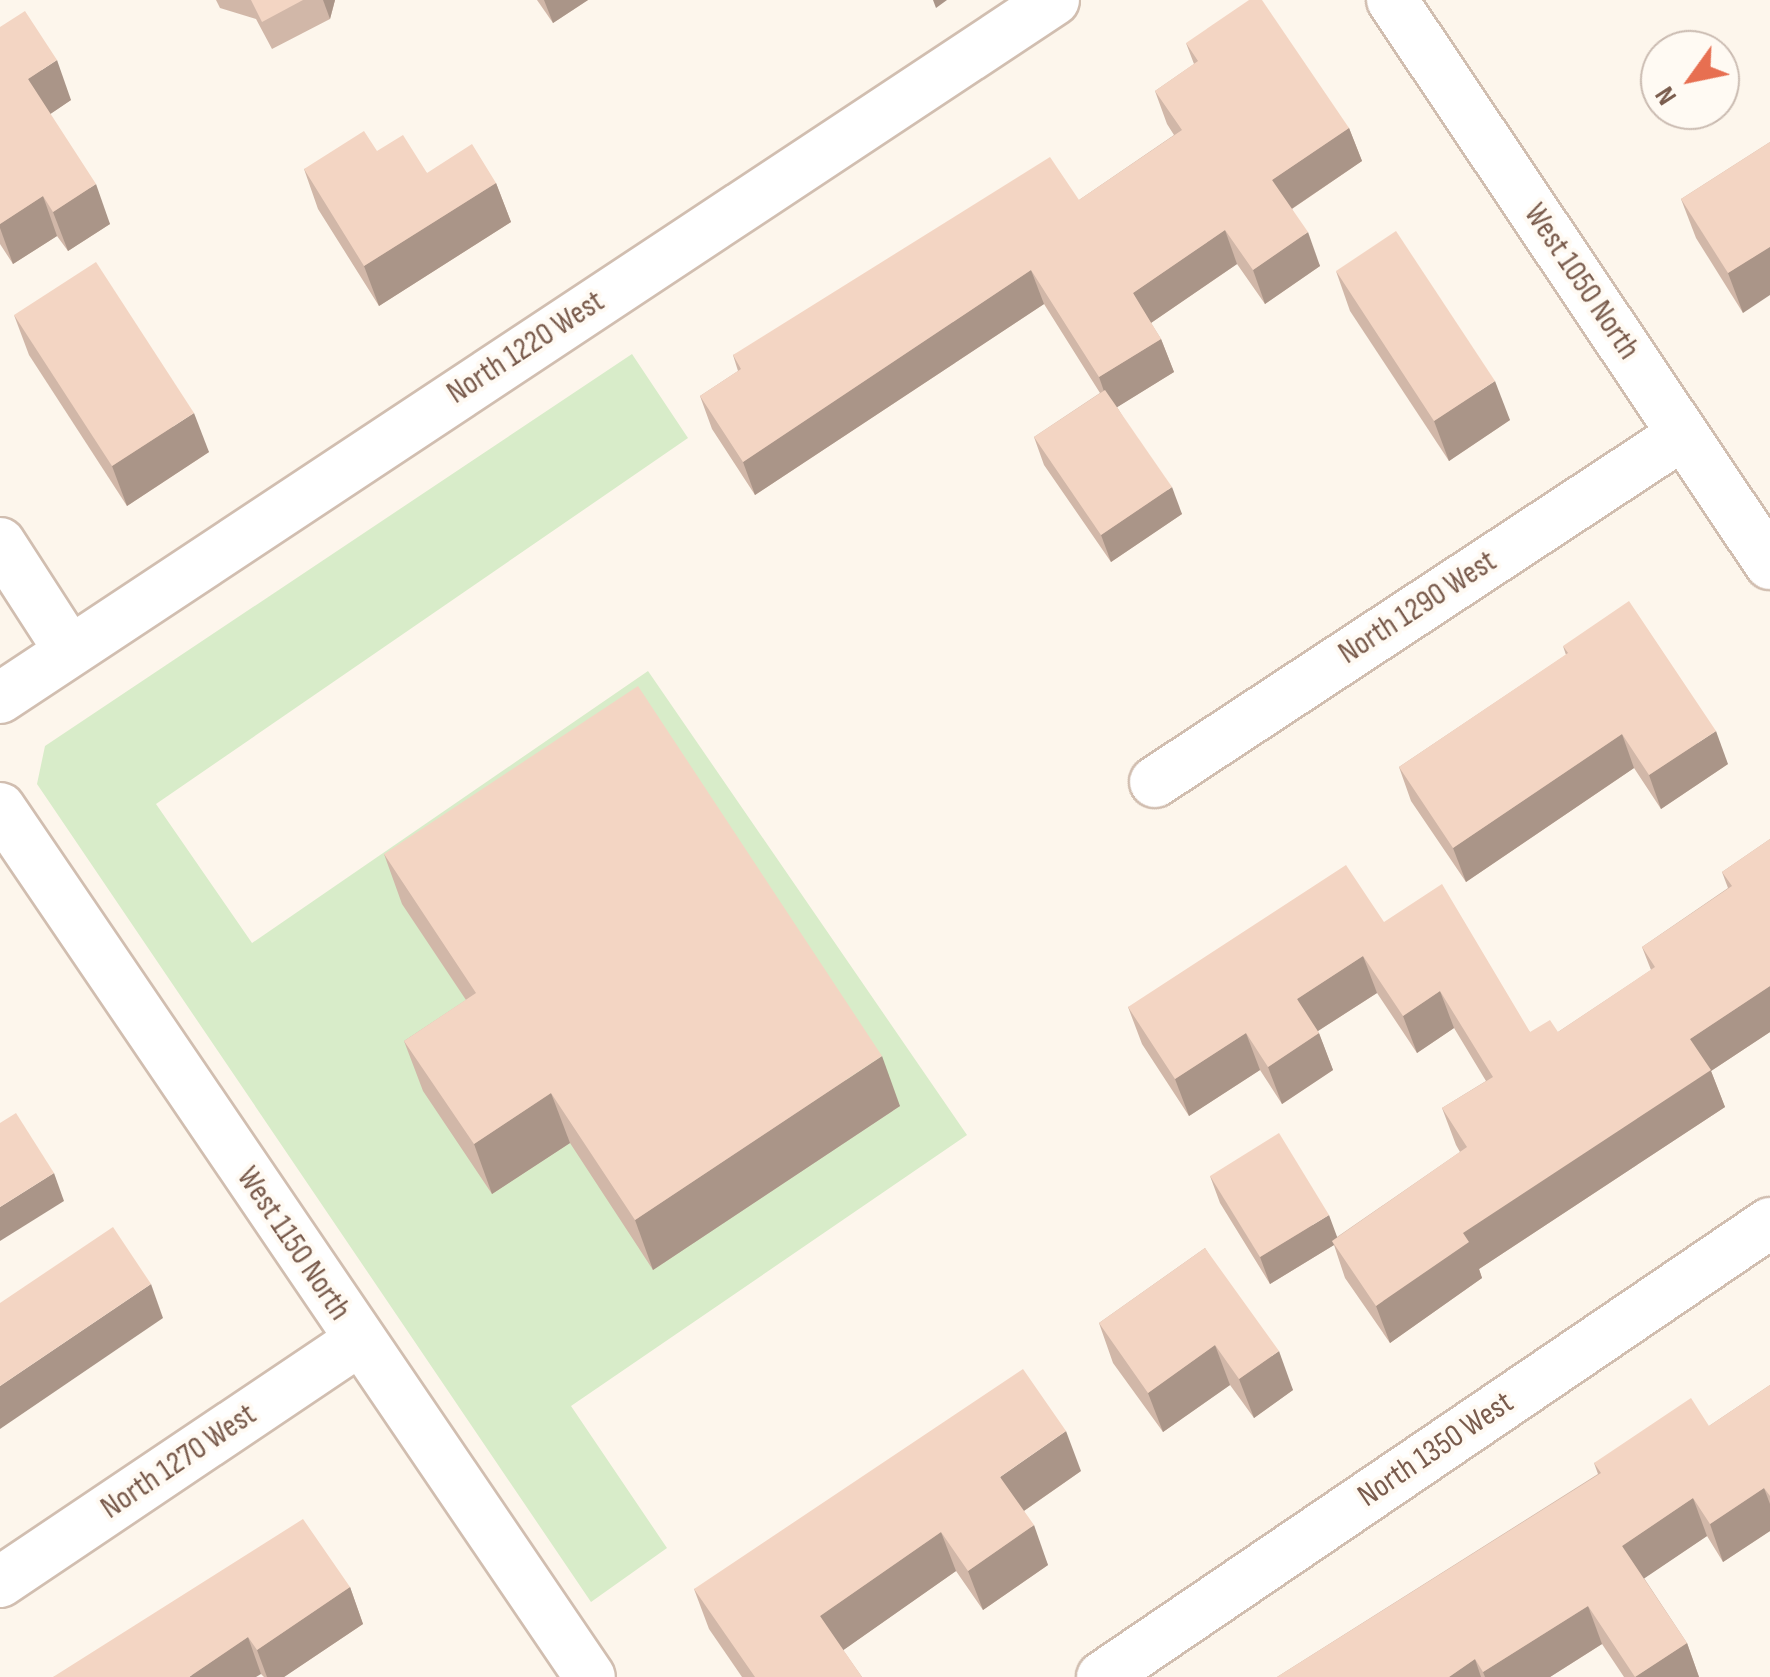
<!DOCTYPE html>
<style>
body{margin:0}
#map{position:relative;width:1770px;height:1677px;overflow:hidden;background:#fdf6ec;font-family:"Sofia Sans Condensed",sans-serif}
div>[style]{position:absolute}
.green>*{inset:0;background:#d8ecc9}
.roads{filter:drop-shadow(2px 0 #d1beb0) drop-shadow(-2px 0 #d1beb0) drop-shadow(0 2px #d1beb0) drop-shadow(0 -2px #d1beb0)}
.minor>*{height:50px;margin:-25px;padding:0 25px;transform-origin:25px;border-radius:25px;background:#fff}
.wall>*{inset:0;background:#d1b7a8}
.shaded-wall>*{inset:0;background:#aa9588}
.building>*{inset:0;background:#f3d5c3}
span{translate:-50% -50%;white-space:nowrap;text-align:center;line-height:1.15;-webkit-text-stroke:8px #fffaf3;paint-order:stroke}
.street-label{font-size:32px;color:#7a5c4d}
.north{position:absolute;left:1640px;top:30px;width:100px;height:100px;box-sizing:border-box;background:#fffaf3;border:2px solid #cabbb1;border-radius:50%;rotate:237deg;font-size:28px;font-weight:700;line-height:40px;text-align:center;color:#7a5c4d}
.north::after{content:'';display:block;margin:auto;width:35px;height:45px;background:#e76f51;clip-path:polygon(50% 0,100% 100%,50% 72%,0 100%)}
</style>
<div id="map">
<div class="green">
<i style="clip-path:polygon(632px 354px,688px 438px,156px 804px,252px 943px,648px 671px,967px 1135px,571px 1406px,667px 1548px,591px 1602px,37px 784px,45px 746px)"></i>
</div>
<div class="roads">
<div class="minor">
<i style="left:1392px;top:0;width:679px;rotate:56.17deg"></i>
<i style="left:0;top:543px;width:127px;rotate:57.2deg"></i>
<i style="left:0;top:698px;width:1264px;rotate:-33.51deg"></i>
<i style="left:1155px;top:782px;width:631px;rotate:-33.36deg"></i>
<i style="left:0;top:808px;width:1050px;rotate:55.83deg"></i>
<i style="left:0;top:1582px;width:432px;rotate:-33.9deg"></i>
<i style="left:1102px;top:1677px;width:808px;rotate:-34.2deg"></i>
</div>
</div>
<div class="wall">
<i style="clip-path:polygon(216px 0,335px 0,330px 19px,272px 49px,256px 19px,220px 8px)"></i>
<i style="clip-path:polygon(537px 0,588px 0,553px 23px)"></i>
<i style="clip-path:polygon(0 27px,71px 100px,50px 114px,110px 224px,68px 251px,57px 236px,13px 264px,0 244px)"></i>
<i style="clip-path:polygon(1186px 43px,1349px 128px,1362px 161px,1292px 209px,1320px 266px,1265px 304px,1237px 264px,1151px 323px,1161px 339px,1174px 372px,1117px 407px,1182px 514px,1111px 562px,1044px 465px,1034px 437px,1100px 393px,1044px 304px,755px 495px,712px 429px,700px 396px,738px 371px,733px 355px,1079px 200px,1174px 135px,1167px 124px,1155px 91px,1194px 64px)"></i>
<i style="clip-path:polygon(1770px 142px,1743px 313px,1696px 238px,1681px 199px)"></i>
<i style="clip-path:polygon(377px 151px,427px 173px,496px 183px,511px 222px,379px 306px,318px 209px,304px 169px)"></i>
<i style="clip-path:polygon(1336px 271px,1510px 420px,1449px 461px,1350px 311px)"></i>
<i style="clip-path:polygon(14px 315px,209px 452px,127px 506px,29px 355px)"></i>
<i style="clip-path:polygon(1563px 646px,1728px 764px,1661px 809px,1634px 768px,1466px 882px,1411px 801px,1399px 767px,1566px 655px)"></i>
<i style="clip-path:polygon(1770px 839px,1770px 1032px,1711px 1071px,1725px 1107px,1479px 1269px,1482px 1278px,1390px 1343px,1345px 1278px,1334px 1245px,1270px 1284px,1220px 1203px,1210px 1176px,1337px 1237px,1460px 1152px,1456px 1145px,1442px 1108px,1486px 1081px,1454px 1028px,1417px 1053px,1377px 993px,1318px 1031px,1333px 1070px,1282px 1104px,1260px 1070px,1189px 1116px,1142px 1044px,1128px 1007px,1384px 922px,1530px 1032px,1558px 1032px,1651px 970px,1642px 947px,1728px 888px,1722px 872px)"></i>
<i style="clip-path:polygon(384px 854px,900px 1106px,653px 1270px,570px 1143px,492px 1194px,423px 1091px,404px 1041px,466px 1000px,402px 904px)"></i>
<i style="clip-path:polygon(1205px 1248px,1293px 1390px,1254px 1418px,1230px 1385px,1163px 1432px,1113px 1363px,1099px 1323px)"></i>
<i style="clip-path:polygon(1770px 1385px,1770px 1531px,1723px 1562px,1707px 1536px,1644px 1578px,1687px 1643px,1699px 1677px,1624px 1677px,1602px 1644px,1550px 1677px,1277px 1677px,1598px 1474px,1594px 1463px,1709px 1426px)"></i>
<i style="clip-path:polygon(1081px 1471px,1024px 1511px,1048px 1565px,983px 1610px,956px 1571px,843px 1650px,862px 1677px,742px 1677px,709px 1629px,694px 1589px)"></i>
<i style="clip-path:polygon(350px 1587px,363px 1624px,284px 1677px,264px 1677px,261px 1674px,53px 1677px)"></i>
</div>
<div class="shaded-wall">
<i style="clip-path:polygon(323px 0,335px 0,330px 19px)"></i>
<i style="clip-path:polygon(544px 0,588px 0,553px 23px)"></i>
<i style="clip-path:polygon(933px 0,947px 0,936px 8px)"></i>
<i style="clip-path:polygon(57px 60px,71px 100px,43px 119px,28px 79px)"></i>
<i style="clip-path:polygon(1349px 128px,1362px 161px,1284px 214px,1272px 180px)"></i>
<i style="clip-path:polygon(496px 183px,511px 222px,379px 306px,364px 266px)"></i>
<i style="clip-path:polygon(96px 184px,110px 224px,68px 251px,53px 212px)"></i>
<i style="clip-path:polygon(43px 196px,57px 236px,13px 264px,0 228px,0 224px)"></i>
<i style="clip-path:polygon(1225px 230px,1237px 264px,1145px 327px,1133px 293px)"></i>
<i style="clip-path:polygon(1308px 232px,1320px 266px,1265px 304px,1253px 270px)"></i>
<i style="clip-path:polygon(1770px 246px,1770px 295px,1743px 313px,1728px 273px)"></i>
<i style="clip-path:polygon(1031px 270px,1044px 304px,755px 495px,743px 462px)"></i>
<i style="clip-path:polygon(1161px 339px,1174px 372px,1111px 411px,1099px 377px)"></i>
<i style="clip-path:polygon(1495px 381px,1510px 420px,1449px 461px,1434px 421px)"></i>
<i style="clip-path:polygon(194px 413px,209px 452px,127px 506px,112px 466px)"></i>
<i style="clip-path:polygon(1172px 487px,1182px 514px,1111px 562px,1101px 535px)"></i>
<i style="clip-path:polygon(1716px 731px,1728px 764px,1661px 809px,1649px 775px)"></i>
<i style="clip-path:polygon(1622px 734px,1634px 768px,1466px 882px,1453px 848px)"></i>
<i style="clip-path:polygon(1363px 956px,1377px 993px,1310px 1036px,1297px 999px)"></i>
<i style="clip-path:polygon(1770px 986px,1770px 1032px,1711px 1071px,1725px 1107px,1479px 1269px,1482px 1278px,1390px 1343px,1376px 1306px,1690px 1039px)"></i>
<i style="clip-path:polygon(1440px 991px,1454px 1028px,1417px 1053px,1403px 1016px)"></i>
<i style="clip-path:polygon(1246px 1033px,1260px 1070px,1189px 1116px,1175px 1079px)"></i>
<i style="clip-path:polygon(1319px 1033px,1333px 1070px,1282px 1104px,1268px 1067px)"></i>
<i style="clip-path:polygon(882px 1056px,900px 1106px,653px 1270px,635px 1220px)"></i>
<i style="clip-path:polygon(551px 1093px,570px 1143px,492px 1194px,474px 1144px)"></i>
<i style="clip-path:polygon(54px 1173px,64px 1201px,0 1241px,0 1207px)"></i>
<i style="clip-path:polygon(1329px 1215px,1339px 1242px,1332px 1241px,1334px 1245px,1270px 1284px,1260px 1257px)"></i>
<i style="clip-path:polygon(151px 1284px,163px 1318px,0 1429px,0 1386px)"></i>
<i style="clip-path:polygon(1215px 1345px,1230px 1385px,1163px 1432px,1148px 1393px)"></i>
<i style="clip-path:polygon(1279px 1351px,1293px 1390px,1254px 1418px,1239px 1379px)"></i>
<i style="clip-path:polygon(1066px 1431px,1081px 1471px,1015px 1517px,1000px 1477px)"></i>
<i style="clip-path:polygon(1764px 1488px,1770px 1504px,1770px 1531px,1723px 1562px,1710px 1524px)"></i>
<i style="clip-path:polygon(1693px 1498px,1707px 1536px,1636px 1584px,1622px 1546px)"></i>
<i style="clip-path:polygon(1034px 1525px,1048px 1565px,983px 1610px,968px 1571px)"></i>
<i style="clip-path:polygon(941px 1532px,956px 1571px,835px 1656px,820px 1616px)"></i>
<i style="clip-path:polygon(350px 1587px,363px 1624px,284px 1677px,267px 1677px,257px 1650px)"></i>
<i style="clip-path:polygon(1588px 1606px,1602px 1644px,1550px 1677px,1485px 1677px,1483px 1672px)"></i>
<i style="clip-path:polygon(248px 1637px,261px 1674px,256px 1677px,189px 1677px)"></i>
<i style="clip-path:polygon(1687px 1643px,1699px 1677px,1635px 1677px)"></i>
<i style="clip-path:polygon(1475px 1659px,1481px 1677px,1449px 1677px)"></i>
</div>
<div class="building">
<i style="clip-path:polygon(251px 0,303px 0,262px 22px)"></i>
<i style="clip-path:polygon(1249px 0,1262px 0,1349px 128px,1272px 180px,1308px 232px,1253px 270px,1225px 230px,1133px 293px,1161px 339px,1099px 377px,1031px 270px,743px 462px,700px 396px,741px 369px,733px 355px,1050px 157px,1079px 200px,1182px 130px,1155px 91px,1198px 61px,1186px 43px)"></i>
<i style="clip-path:polygon(25px 11px,57px 60px,28px 79px,96px 184px,53px 212px,43px 196px,0 224px,0 27px)"></i>
<i style="clip-path:polygon(364px 131px,377px 151px,403px 135px,427px 173px,472px 144px,496px 183px,364px 266px,304px 169px)"></i>
<i style="clip-path:polygon(1770px 142px,1770px 247px,1728px 273px,1681px 199px)"></i>
<i style="clip-path:polygon(1396px 231px,1495px 381px,1434px 421px,1336px 271px)"></i>
<i style="clip-path:polygon(96px 262px,194px 413px,112px 466px,14px 315px)"></i>
<i style="clip-path:polygon(1105px 390px,1172px 487px,1101px 535px,1034px 437px)"></i>
<i style="clip-path:polygon(1629px 601px,1716px 731px,1649px 775px,1622px 734px,1453px 848px,1399px 767px,1568px 653px,1563px 646px)"></i>
<i style="clip-path:polygon(638px 686px,882px 1056px,635px 1220px,551px 1093px,474px 1144px,404px 1041px,476px 993px,384px 854px)"></i>
<i style="clip-path:polygon(1770px 839px,1770px 986px,1690px 1039px,1711px 1070px,1463px 1233px,1469px 1242px,1376px 1306px,1332px 1241px,1467px 1147px,1442px 1108px,1493px 1077px,1440px 991px,1403px 1016px,1363px 956px,1297px 999px,1319px 1033px,1268px 1067px,1246px 1033px,1175px 1079px,1128px 1007px,1346px 865px,1384px 922px,1442px 884px,1530px 1032px,1550px 1020px,1558px 1032px,1655px 967px,1642px 947px,1732px 886px,1722px 872px)"></i>
<i style="clip-path:polygon(16px 1113px,54px 1173px,0 1207px,0 1123px)"></i>
<i style="clip-path:polygon(1279px 1133px,1329px 1215px,1260px 1257px,1210px 1176px)"></i>
<i style="clip-path:polygon(113px 1227px,151px 1284px,0 1386px,0 1303px)"></i>
<i style="clip-path:polygon(1205px 1248px,1279px 1351px,1239px 1379px,1215px 1345px,1148px 1393px,1099px 1323px)"></i>
<i style="clip-path:polygon(1023px 1369px,1066px 1431px,1000px 1477px,1034px 1525px,968px 1571px,941px 1532px,820px 1616px,862px 1677px,755px 1677px,694px 1589px)"></i>
<i style="clip-path:polygon(1770px 1385px,1770px 1496px,1764px 1488px,1710px 1524px,1693px 1498px,1622px 1546px,1687px 1643px,1635px 1677px,1588px 1606px,1483px 1672px,1475px 1659px,1449px 1677px,1277px 1677px,1601px 1473px,1594px 1463px,1691px 1398px,1709px 1426px)"></i>
<i style="clip-path:polygon(303px 1519px,350px 1587px,257px 1650px,248px 1637px,189px 1677px,53px 1677px)"></i>
</div>
<div class="street-label">
<span style="left:1581px;top:282px;rotate:56deg">West 1050 North</span>
<span style="left:526px;top:348px;rotate:-33deg">North 1220 West</span>
<span style="left:1418px;top:608px;rotate:-33deg">North 1290 West</span>
<span style="left:293px;top:1244px;rotate:56deg">West 1150 North</span>
<span style="left:1436px;top:1450px;rotate:-34deg">North 1350 West</span>
<span style="left:179px;top:1462px;rotate:-34deg">North 1270 West</span>
</div>
<div class="north">N</div>
</div>
